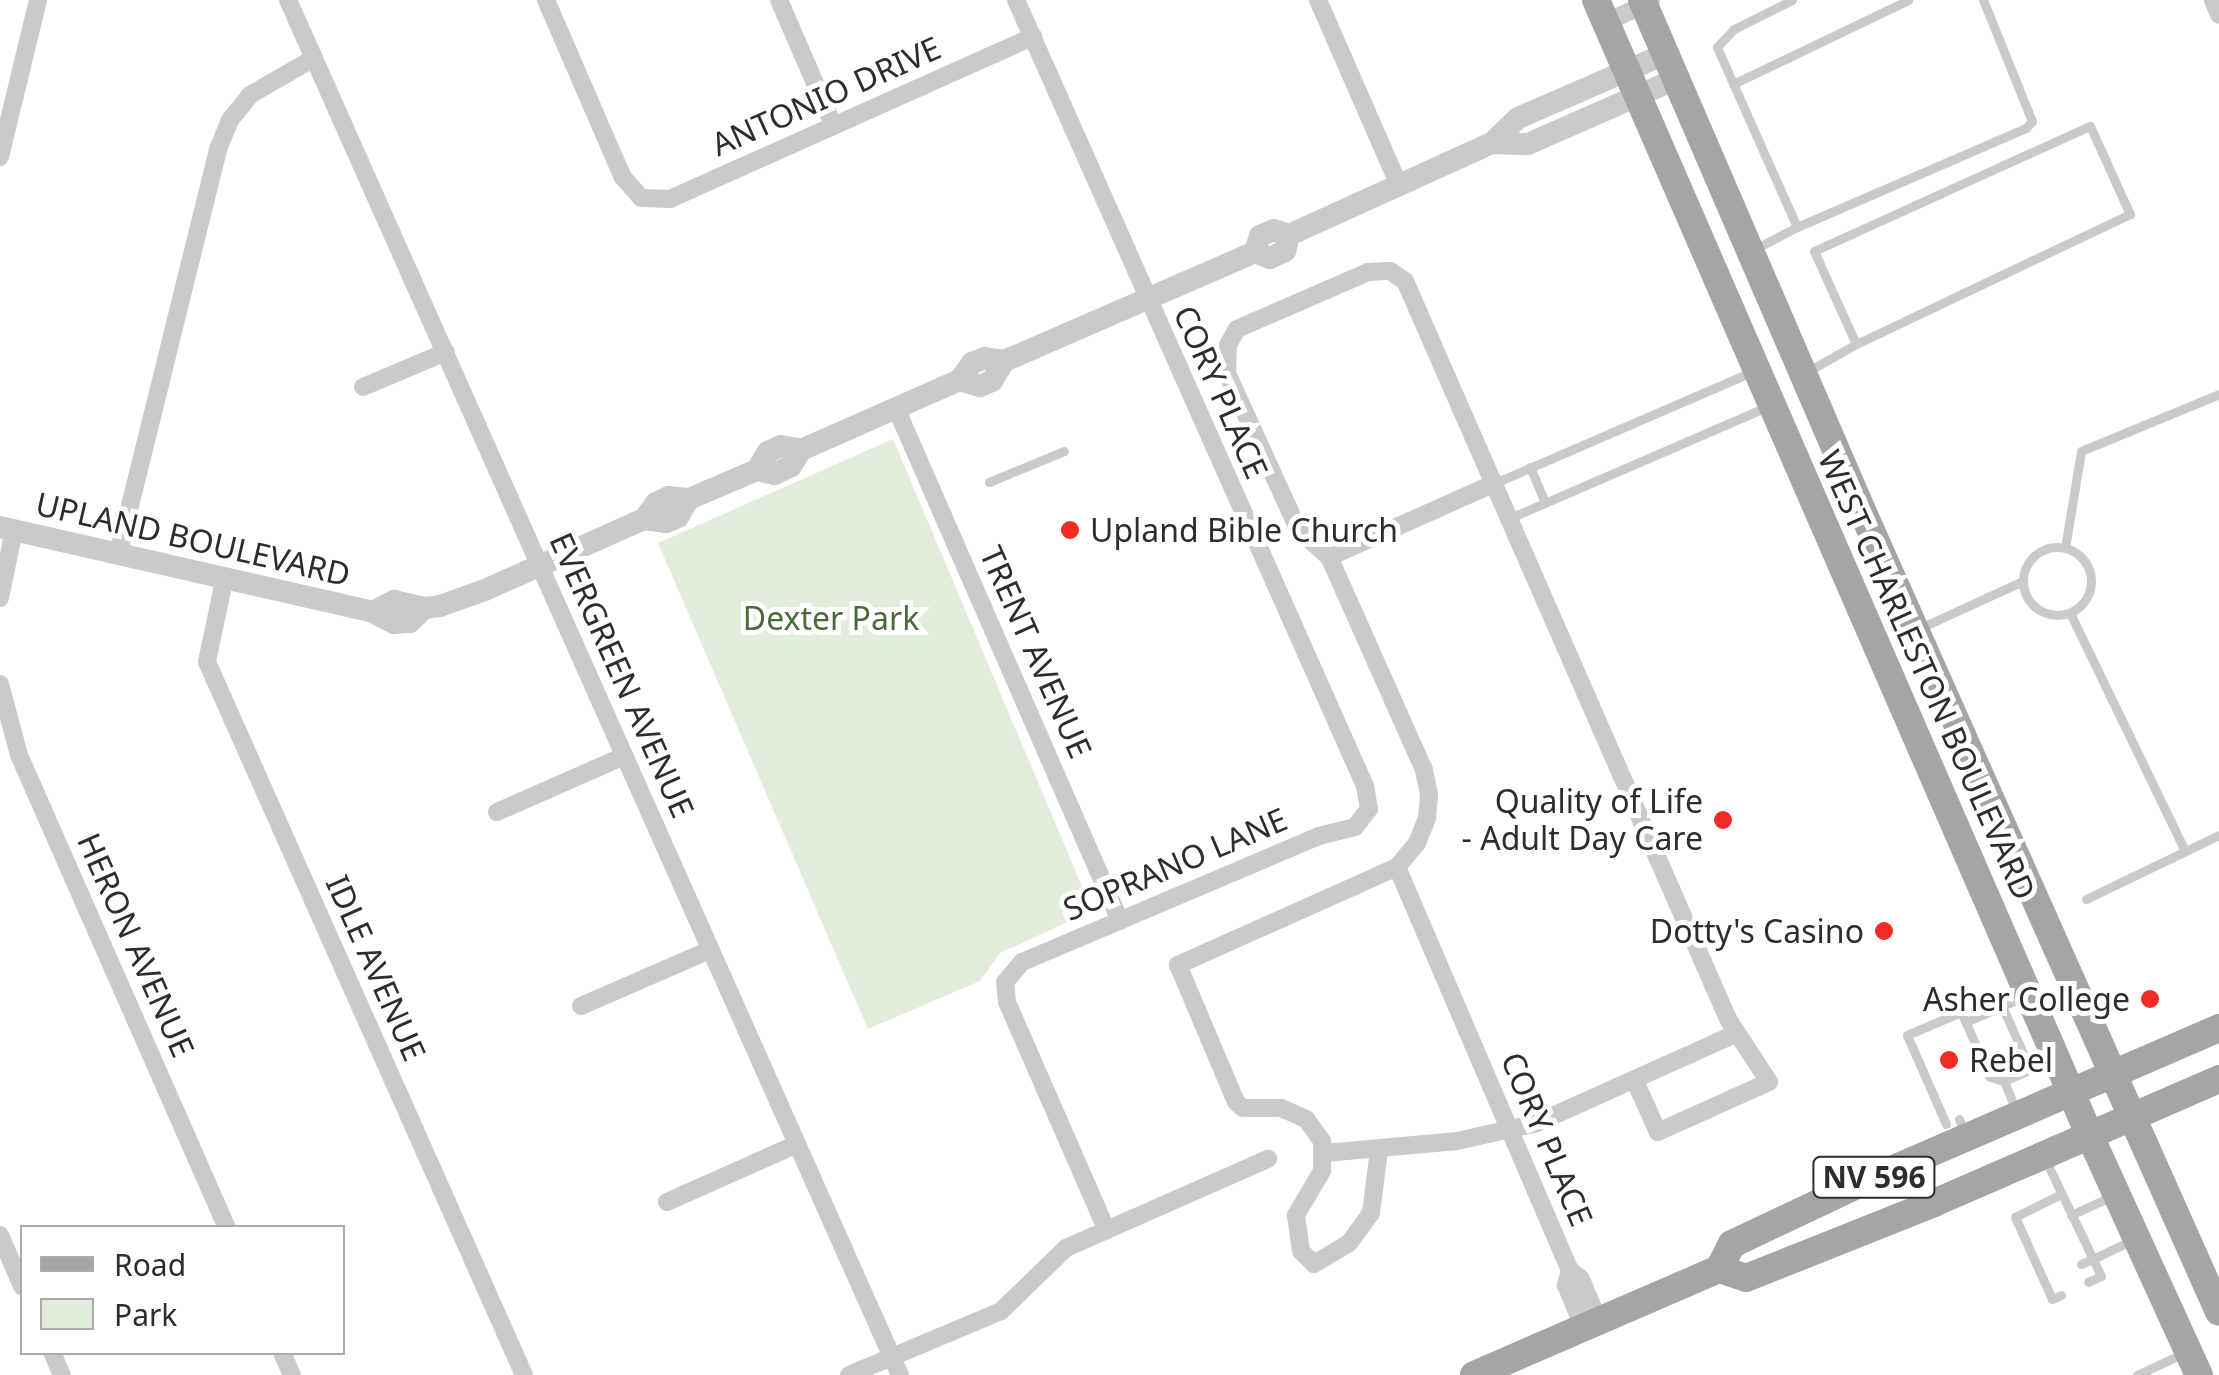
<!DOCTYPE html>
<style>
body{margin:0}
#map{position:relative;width:2219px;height:1375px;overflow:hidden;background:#fff;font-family:"Noto Sans",sans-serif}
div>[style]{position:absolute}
.green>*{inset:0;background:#e1ecda}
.service>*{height:9px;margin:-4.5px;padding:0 4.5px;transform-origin:4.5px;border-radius:4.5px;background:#cacaca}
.service>.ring{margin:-4.5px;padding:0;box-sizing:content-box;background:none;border:9px solid #cacaca;border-radius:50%}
.minor>*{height:18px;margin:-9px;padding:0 9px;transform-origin:9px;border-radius:9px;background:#cacaca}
.tertiary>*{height:22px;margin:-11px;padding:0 11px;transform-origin:11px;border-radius:11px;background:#cacaca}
.primary>*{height:28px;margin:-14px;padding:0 14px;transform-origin:14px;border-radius:14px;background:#a5a5a5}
.dots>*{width:28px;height:28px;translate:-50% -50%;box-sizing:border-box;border:5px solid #fff;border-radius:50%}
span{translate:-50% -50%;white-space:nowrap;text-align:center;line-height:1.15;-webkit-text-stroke:10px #fff;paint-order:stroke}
.shield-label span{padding:2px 8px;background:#fff;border:2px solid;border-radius:8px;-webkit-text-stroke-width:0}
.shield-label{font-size:30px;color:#2d2d2d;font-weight:700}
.street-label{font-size:32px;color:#2d2d2d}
.poi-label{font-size:32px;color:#2d2d2d}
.left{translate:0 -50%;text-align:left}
.right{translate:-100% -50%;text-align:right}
.park-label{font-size:32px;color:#4a6b38}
.legend{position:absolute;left:20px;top:1225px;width:325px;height:130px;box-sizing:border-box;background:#fff;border:2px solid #ababab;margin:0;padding:12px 18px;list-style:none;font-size:30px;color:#2d2d2d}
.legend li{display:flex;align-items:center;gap:20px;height:50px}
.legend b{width:50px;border:2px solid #ababab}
</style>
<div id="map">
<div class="green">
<i style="clip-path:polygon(893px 439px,1089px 903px,1085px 914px,1000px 953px,980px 981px,868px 1029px,658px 543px)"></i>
</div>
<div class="service">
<i style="left:1733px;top:84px;width:194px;rotate:-25.6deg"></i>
<i style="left:1797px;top:227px;width:249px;rotate:-23.4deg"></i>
<i style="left:2026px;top:128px;width:9px;rotate:-49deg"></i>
<i style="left:2032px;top:121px;width:131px;rotate:-112deg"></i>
<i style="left:1753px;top:250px;width:50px;rotate:-27.6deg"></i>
<i style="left:1797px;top:227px;width:197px;rotate:-114deg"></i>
<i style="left:1717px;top:47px;width:25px;rotate:-47deg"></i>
<i style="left:1734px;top:29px;width:65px;rotate:-26.6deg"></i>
<i style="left:1805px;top:373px;width:59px;rotate:-29.6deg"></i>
<i style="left:1856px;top:344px;width:102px;rotate:-114.3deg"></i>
<i style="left:1814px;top:251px;width:303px;rotate:-24.4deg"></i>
<i style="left:2090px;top:126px;width:97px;rotate:65.6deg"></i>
<i style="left:2130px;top:214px;width:303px;rotate:154.6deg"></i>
<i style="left:1530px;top:467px;width:38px;rotate:67deg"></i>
<i style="left:989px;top:482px;width:81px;rotate:-22.5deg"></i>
<i style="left:1495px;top:483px;width:282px;rotate:-23.4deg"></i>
<i style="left:1510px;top:518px;width:282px;rotate:-23.4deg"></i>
<i class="ring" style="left:2023px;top:547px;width:59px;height:59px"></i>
<i style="left:2065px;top:548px;width:98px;rotate:-80.6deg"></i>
<i style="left:2081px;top:451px;width:149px;rotate:-22.4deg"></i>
<i style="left:2070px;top:613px;width:264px;rotate:64.2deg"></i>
<i style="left:1918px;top:629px;width:115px;rotate:-24.6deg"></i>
<i style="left:2086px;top:899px;width:148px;rotate:-25.7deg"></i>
<i style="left:2002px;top:1006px;width:69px;rotate:66deg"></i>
<i style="left:1966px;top:1022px;width:62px;rotate:-23.7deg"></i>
<i style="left:2004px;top:1081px;width:32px;rotate:68deg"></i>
<i style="left:1959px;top:1119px;width:17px;rotate:66deg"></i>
<i style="left:1946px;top:1124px;width:97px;rotate:-113.7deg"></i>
<i style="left:1907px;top:1035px;width:59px;rotate:-23.1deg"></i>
<i style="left:1961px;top:1012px;width:71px;rotate:66deg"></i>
<i style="left:1990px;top:1077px;width:15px;rotate:16deg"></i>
<i style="left:2004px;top:1081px;width:55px;rotate:-23.7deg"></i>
<i style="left:2046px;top:1161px;width:109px;rotate:64.4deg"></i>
<i style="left:2093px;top:1259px;width:46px;rotate:-26deg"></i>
<i style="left:2071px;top:1215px;width:47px;rotate:-24.9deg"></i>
<i style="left:2081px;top:1264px;width:13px;rotate:-23deg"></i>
<i style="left:2093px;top:1259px;width:19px;rotate:65deg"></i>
<i style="left:2101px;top:1276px;width:14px;rotate:155deg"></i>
<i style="left:2061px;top:1295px;width:10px;rotate:156deg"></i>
<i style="left:2052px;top:1299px;width:90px;rotate:-114.3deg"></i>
<i style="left:2015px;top:1217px;width:51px;rotate:-26.6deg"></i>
<i style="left:2137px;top:1375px;width:54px;rotate:-25.1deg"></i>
</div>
<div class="minor">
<i style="left:288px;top:0;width:1505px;rotate:66.01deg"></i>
<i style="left:546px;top:0;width:192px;rotate:66.6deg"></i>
<i style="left:622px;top:176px;width:29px;rotate:49deg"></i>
<i style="left:641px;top:198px;width:29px;rotate:2deg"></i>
<i style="left:670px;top:199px;width:398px;rotate:-24.1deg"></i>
<i style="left:779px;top:0;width:136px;rotate:66.6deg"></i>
<i style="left:1016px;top:0;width:860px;rotate:66.06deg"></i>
<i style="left:1365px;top:786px;width:23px;rotate:80deg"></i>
<i style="left:1369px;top:809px;width:23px;rotate:128deg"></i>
<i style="left:1355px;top:827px;width:37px;rotate:166deg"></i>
<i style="left:1319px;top:836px;width:323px;rotate:157deg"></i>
<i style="left:1022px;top:962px;width:26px;rotate:130deg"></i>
<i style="left:1005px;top:982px;width:20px;rotate:84deg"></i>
<i style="left:1007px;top:1002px;width:248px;rotate:66.4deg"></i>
<i style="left:1318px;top:0;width:202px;rotate:66.4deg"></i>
<i style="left:2213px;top:0;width:16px;rotate:68deg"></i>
<i style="left:1606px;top:22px;width:49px;rotate:-24deg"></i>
<i style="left:0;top:157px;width:162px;rotate:-76.4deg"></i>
<i style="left:363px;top:387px;width:90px;rotate:-22.9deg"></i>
<i style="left:896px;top:408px;width:560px;rotate:66.41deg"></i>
<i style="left:118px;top:554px;width:419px;rotate:-76.1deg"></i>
<i style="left:219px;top:147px;width:29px;rotate:-68deg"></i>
<i style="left:230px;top:120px;width:32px;rotate:-51deg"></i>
<i style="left:250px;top:95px;width:74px;rotate:-30deg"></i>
<i style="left:1329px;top:557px;width:182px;rotate:-24deg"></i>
<i style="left:224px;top:581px;width:83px;rotate:101.9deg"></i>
<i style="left:207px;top:662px;width:780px;rotate:66.03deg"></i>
<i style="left:0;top:598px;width:69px;rotate:-78.4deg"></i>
<i style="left:0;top:684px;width:73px;rotate:75deg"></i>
<i style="left:19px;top:755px;width:517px;rotate:66.26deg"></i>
<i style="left:497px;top:812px;width:139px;rotate:-23.8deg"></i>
<i style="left:1397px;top:867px;width:439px;rotate:66.8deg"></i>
<i style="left:1570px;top:1270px;width:14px;rotate:39deg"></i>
<i style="left:1581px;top:1279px;width:47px;rotate:67.3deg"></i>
<i style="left:581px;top:1006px;width:141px;rotate:-23.5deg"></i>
<i style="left:1379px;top:1150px;width:64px;rotate:97.2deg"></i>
<i style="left:1371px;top:1213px;width:37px;rotate:126deg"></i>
<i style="left:1349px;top:1243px;width:41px;rotate:149deg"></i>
<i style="left:1314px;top:1264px;width:18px;rotate:-135deg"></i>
<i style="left:1301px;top:1251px;width:36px;rotate:-98deg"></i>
<i style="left:1296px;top:1215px;width:51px;rotate:-59.4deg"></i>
<i style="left:1322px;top:1171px;width:30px;rotate:-90deg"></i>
<i style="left:1322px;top:1141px;width:27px;rotate:-126deg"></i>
<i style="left:1306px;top:1119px;width:27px;rotate:-156deg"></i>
<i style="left:1281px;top:1108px;width:38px;rotate:180deg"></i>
<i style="left:1243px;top:1108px;width:9px;rotate:-139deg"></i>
<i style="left:1236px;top:1102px;width:149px;rotate:-112.9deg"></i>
<i style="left:1178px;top:965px;width:240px;rotate:-24.1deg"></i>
<i style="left:1397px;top:867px;width:31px;rotate:-50deg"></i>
<i style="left:1417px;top:843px;width:27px;rotate:-68deg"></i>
<i style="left:1427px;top:818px;width:24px;rotate:-85deg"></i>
<i style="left:1429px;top:794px;width:25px;rotate:-102deg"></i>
<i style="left:1424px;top:770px;width:233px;rotate:-114deg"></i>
<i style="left:1329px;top:557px;width:42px;rotate:-137.9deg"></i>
<i style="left:1298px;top:529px;width:171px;rotate:-114.5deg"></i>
<i style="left:1227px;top:373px;width:28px;rotate:-88deg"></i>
<i style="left:1228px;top:345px;width:18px;rotate:-61deg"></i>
<i style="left:1237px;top:329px;width:143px;rotate:-23.5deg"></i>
<i style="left:1368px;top:272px;width:22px;rotate:-3deg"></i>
<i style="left:1390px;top:271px;width:18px;rotate:34deg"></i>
<i style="left:1405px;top:281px;width:806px;rotate:66.36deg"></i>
<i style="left:1728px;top:1019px;width:75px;rotate:56.9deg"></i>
<i style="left:1769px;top:1082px;width:122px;rotate:155.8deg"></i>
<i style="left:1658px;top:1132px;width:56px;rotate:-114.3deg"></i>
<i style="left:1325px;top:1153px;width:133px;rotate:-5.2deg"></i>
<i style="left:1457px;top:1141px;width:82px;rotate:-12.7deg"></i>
<i style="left:1537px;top:1123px;width:219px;rotate:-24.2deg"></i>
<i style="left:667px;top:1202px;width:142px;rotate:-24deg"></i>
<i style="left:0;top:1235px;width:56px;rotate:66.7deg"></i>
<i style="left:1570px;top:1270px;width:16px;rotate:105deg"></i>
<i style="left:1566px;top:1285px;width:48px;rotate:67.8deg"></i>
<i style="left:52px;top:1352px;width:25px;rotate:67deg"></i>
<i style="left:282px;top:1352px;width:25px;rotate:67deg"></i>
<i style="left:849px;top:1375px;width:165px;rotate:-22.8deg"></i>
<i style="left:1001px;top:1311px;width:91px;rotate:-44.1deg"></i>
<i style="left:1066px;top:1248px;width:221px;rotate:-23.8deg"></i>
</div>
<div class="tertiary">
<i style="left:1492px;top:143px;width:36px;rotate:2deg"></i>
<i style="left:1528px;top:144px;width:162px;rotate:-23.7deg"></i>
<i style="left:1255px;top:252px;width:17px;rotate:-73deg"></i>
<i style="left:1260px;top:236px;width:15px;rotate:-23deg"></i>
<i style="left:1274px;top:230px;width:16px;rotate:18deg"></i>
<i style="left:1289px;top:235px;width:223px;rotate:-24.4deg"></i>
<i style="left:1492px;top:143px;width:36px;rotate:-44deg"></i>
<i style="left:1518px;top:118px;width:160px;rotate:-23.5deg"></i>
<i style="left:960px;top:380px;width:21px;rotate:17deg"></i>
<i style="left:980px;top:386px;width:13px;rotate:-23deg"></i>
<i style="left:992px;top:381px;width:23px;rotate:-59deg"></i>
<i style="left:1004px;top:361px;width:13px;rotate:-23deg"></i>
<i style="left:1016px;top:356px;width:261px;rotate:-23.5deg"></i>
<i style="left:1255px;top:252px;width:16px;rotate:22deg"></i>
<i style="left:1270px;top:258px;width:17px;rotate:-25deg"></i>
<i style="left:1285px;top:251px;width:16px;rotate:-76deg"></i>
<i style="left:757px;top:470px;width:18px;rotate:13deg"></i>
<i style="left:775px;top:474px;width:18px;rotate:-27deg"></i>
<i style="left:791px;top:466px;width:19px;rotate:-58deg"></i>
<i style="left:644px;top:519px;width:22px;rotate:8deg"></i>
<i style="left:666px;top:522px;width:13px;rotate:-23deg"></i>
<i style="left:678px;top:517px;width:21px;rotate:-59deg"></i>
<i style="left:0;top:527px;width:383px;rotate:12.8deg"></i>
<i style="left:373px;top:612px;width:24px;rotate:28deg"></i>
<i style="left:394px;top:623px;width:16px;rotate:-4deg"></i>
<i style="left:410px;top:622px;width:20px;rotate:-45deg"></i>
<i style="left:373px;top:612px;width:24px;rotate:-28deg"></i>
<i style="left:394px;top:601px;width:31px;rotate:13deg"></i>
<i style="left:424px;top:608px;width:16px;rotate:-7deg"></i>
<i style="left:440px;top:606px;width:48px;rotate:-19.6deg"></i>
<i style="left:485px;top:590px;width:174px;rotate:-24.1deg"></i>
<i style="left:644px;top:519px;width:20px;rotate:-53deg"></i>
<i style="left:656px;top:503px;width:14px;rotate:-25deg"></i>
<i style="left:669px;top:497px;width:20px;rotate:6deg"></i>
<i style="left:689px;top:499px;width:74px;rotate:-23.1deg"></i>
<i style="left:757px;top:470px;width:21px;rotate:-59deg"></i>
<i style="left:768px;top:452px;width:14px;rotate:-25deg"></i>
<i style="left:781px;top:446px;width:20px;rotate:11deg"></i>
<i style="left:801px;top:450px;width:174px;rotate:-23.8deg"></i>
<i style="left:960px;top:380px;width:21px;rotate:-55deg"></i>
<i style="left:972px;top:363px;width:14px;rotate:-21deg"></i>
<i style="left:985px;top:358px;width:19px;rotate:9deg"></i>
</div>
<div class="primary">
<i style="left:1596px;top:0;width:1239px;rotate:66.5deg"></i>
<i style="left:2090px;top:1136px;width:263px;rotate:65.5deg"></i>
<i style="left:1642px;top:0;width:561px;rotate:66.68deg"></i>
<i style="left:1864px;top:515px;width:872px;rotate:65.99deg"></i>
<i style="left:1719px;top:1269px;width:28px;rotate:18deg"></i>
<i style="left:1746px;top:1278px;width:202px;rotate:-21.7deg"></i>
<i style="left:1934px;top:1203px;width:311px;rotate:-23.5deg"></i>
<i style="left:1474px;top:1375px;width:267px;rotate:-23.4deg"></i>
<i style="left:1719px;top:1269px;width:28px;rotate:-63deg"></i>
<i style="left:1732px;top:1244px;width:143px;rotate:-25.3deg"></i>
<i style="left:1861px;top:1183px;width:390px;rotate:-23.4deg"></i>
</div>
<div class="dots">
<i style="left:1070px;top:530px;background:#f02c24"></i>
<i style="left:1723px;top:820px;background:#f02c24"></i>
<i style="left:1884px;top:931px;background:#f02c24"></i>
<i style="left:2150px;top:999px;background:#f02c24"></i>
<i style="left:1949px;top:1060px;background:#f02c24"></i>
</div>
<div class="shield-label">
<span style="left:1874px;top:1177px">NV 596</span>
</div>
<div class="street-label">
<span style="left:826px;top:96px;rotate:-24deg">ANTONIO DRIVE</span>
<span style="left:1221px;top:392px;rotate:66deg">CORY PLACE</span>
<span style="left:193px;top:539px;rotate:13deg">UPLAND BOULEVARD</span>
<span style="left:1036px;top:652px;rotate:66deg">TRENT AVENUE</span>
<span style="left:622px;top:675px;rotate:66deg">EVERGREEN AVENUE</span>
<span style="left:1927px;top:675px;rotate:66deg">WEST CHARLESTON BOULEVARD</span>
<span style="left:1175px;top:864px;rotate:-23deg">SOPRANO LANE</span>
<span style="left:136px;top:945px;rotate:66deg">HERON AVENUE</span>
<span style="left:376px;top:968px;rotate:66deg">IDLE AVENUE</span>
<span style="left:1547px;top:1139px;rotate:67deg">CORY PLACE</span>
</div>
<div class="poi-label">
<span class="left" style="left:1090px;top:530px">Upland Bible Church</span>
<span class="right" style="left:1703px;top:820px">Quality of Life<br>- Adult Day Care</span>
<span class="right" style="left:1864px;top:931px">Dotty's Casino</span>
<span class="right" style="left:2130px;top:999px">Asher College</span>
<span class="left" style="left:1969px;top:1060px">Rebel</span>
</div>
<div class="park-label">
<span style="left:831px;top:618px">Dexter Park</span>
</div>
<ul class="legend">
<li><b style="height:12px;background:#a5a5a5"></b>Road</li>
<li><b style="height:28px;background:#e1ecda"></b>Park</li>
</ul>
</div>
